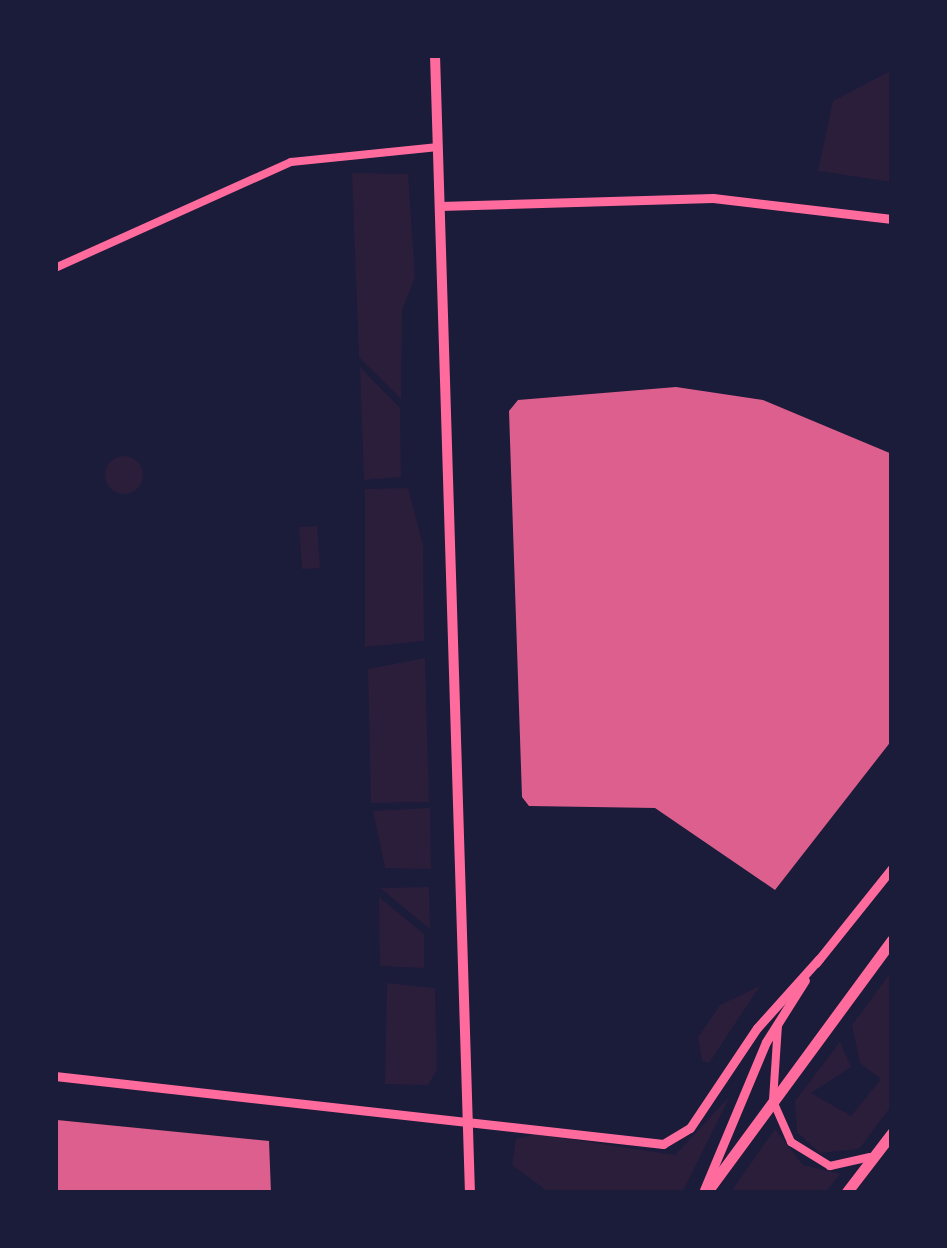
<!DOCTYPE html>
<style>
body{margin:0}
#map{position:relative;width:947px;height:1248px;overflow:hidden;background:#1b1b3a;font-family:"Roboto Condensed",sans-serif}
div>[style]{position:absolute}
.green>*{inset:0;background:#2a1e3b}
.round{border-radius:50%}
.building>*{inset:0;background:#dd5f8e}
.minor>*{height:8px;margin:-4px;padding:0 4px;transform-origin:4px;border-radius:4px;background:#ff6b9d}
.tertiary>*{height:9px;margin:-4.5px;padding:0 4.5px;transform-origin:4.5px;border-radius:4.5px;background:#ff6b9d}
.secondary>*{height:10px;margin:-5px;padding:0 5px;transform-origin:5px;border-radius:5px;background:#ff6b9d}
.primary>*{height:11px;margin:-5.5px;padding:0 5.5px;transform-origin:5.5px;border-radius:5.5px;background:#ff6b9d}
span{translate:-50% -50%;white-space:nowrap;text-align:center;line-height:1.15;-webkit-text-stroke:9px #1b1b3a;paint-order:stroke}
.frame{position:absolute;inset:0;border:58px solid #1b1b3a;pointer-events:none}
</style>
<div id="map">
<div class="green">
<i style="clip-path:polygon(892px 70px,892px 182px,818px 171px,833px 101px)"></i>
<i style="clip-path:polygon(352px 173px,408px 174px,415px 277px,402px 310px,401px 399px,359px 357px)"></i>
<i style="clip-path:polygon(360px 367px,400px 408px,401px 477px,364px 480px)"></i>
<i class="round" style="left:105px;top:456px;width:38px;height:38px"></i>
<i style="clip-path:polygon(408px 488px,423px 545px,424px 641px,365px 647px,365px 489px)"></i>
<i style="clip-path:polygon(317px 526px,320px 568px,302px 569px,299px 527px)"></i>
<i style="clip-path:polygon(425px 658px,429px 802px,371px 803px,368px 669px)"></i>
<i style="clip-path:polygon(430px 808px,431px 869px,385px 868px,373px 811px)"></i>
<i style="clip-path:polygon(429px 887px,430px 929px,380px 888px)"></i>
<i style="clip-path:polygon(379px 897px,424px 934px,424px 968px,380px 966px)"></i>
<i style="clip-path:polygon(892px 971px,892px 1105px,859px 1149px,820px 1153px,797px 1132px,795px 1101px,840px 1042px,851px 1067px,811px 1093px,851px 1116px,881px 1079px,860px 1063px,852px 1025px)"></i>
<i style="clip-path:polygon(387px 983px,435px 988px,437px 1070px,428px 1085px,385px 1084px)"></i>
<i style="clip-path:polygon(760px 986px,709px 1063px,702px 1061px,698px 1037px,720px 1005px)"></i>
<i style="clip-path:polygon(730px 1096px,682px 1193px,550px 1193px,512px 1165px,516px 1139px,535px 1134px,675px 1155px)"></i>
<i style="clip-path:polygon(775px 1129px,803px 1165px,840px 1174px,825px 1193px,730px 1193px)"></i>
</div>
<div class="building">
<i style="clip-path:polygon(676px 387px,763px 400px,892px 454px,892px 740px,775px 890px,655px 808px,529px 806px,522px 797px,509px 411px,518px 400px)"></i>
<i style="clip-path:polygon(57px 1120px,269px 1141px,271px 1193px,55px 1193px)"></i>
</div>
<div class="minor">
<i style="left:55px;top:268px;width:259px;rotate:-24.2deg"></i>
<i style="left:291px;top:162px;width:148px;rotate:-5.8deg"></i>
<i style="left:778px;top:1025px;width:76px;rotate:93.8deg"></i>
<i style="left:773px;top:1101px;width:45px;rotate:66.3deg"></i>
<i style="left:791px;top:1142px;width:46px;rotate:31.6deg"></i>
<i style="left:830px;top:1166px;width:41px;rotate:-12.7deg"></i>
</div>
<div class="tertiary">
<i style="left:440px;top:206px;width:273px;rotate:-1.7deg"></i>
<i style="left:713px;top:198px;width:180px;rotate:6.7deg"></i>
<i style="left:816px;top:963px;width:122px;rotate:-51.3deg"></i>
<i style="left:55px;top:1076px;width:612px;rotate:6.38deg"></i>
<i style="left:663px;top:1144px;width:31px;rotate:-31deg"></i>
<i style="left:690px;top:1128px;width:120px;rotate:-56.2deg"></i>
<i style="left:757px;top:1028px;width:93px;rotate:-48.1deg"></i>
<i style="left:704px;top:1190px;width:160px;rotate:-67.3deg"></i>
<i style="left:766px;top:1042px;width:73px;rotate:-57.8deg"></i>
</div>
<div class="secondary">
<i style="left:435px;top:55px;width:1139px;rotate:88.24deg"></i>
</div>
<div class="primary">
<i style="left:706px;top:1193px;width:314px;rotate:-53.7deg"></i>
<i style="left:846px;top:1193px;width:76px;rotate:-52.5deg"></i>
</div>
<div class="frame"></div>
</div>
